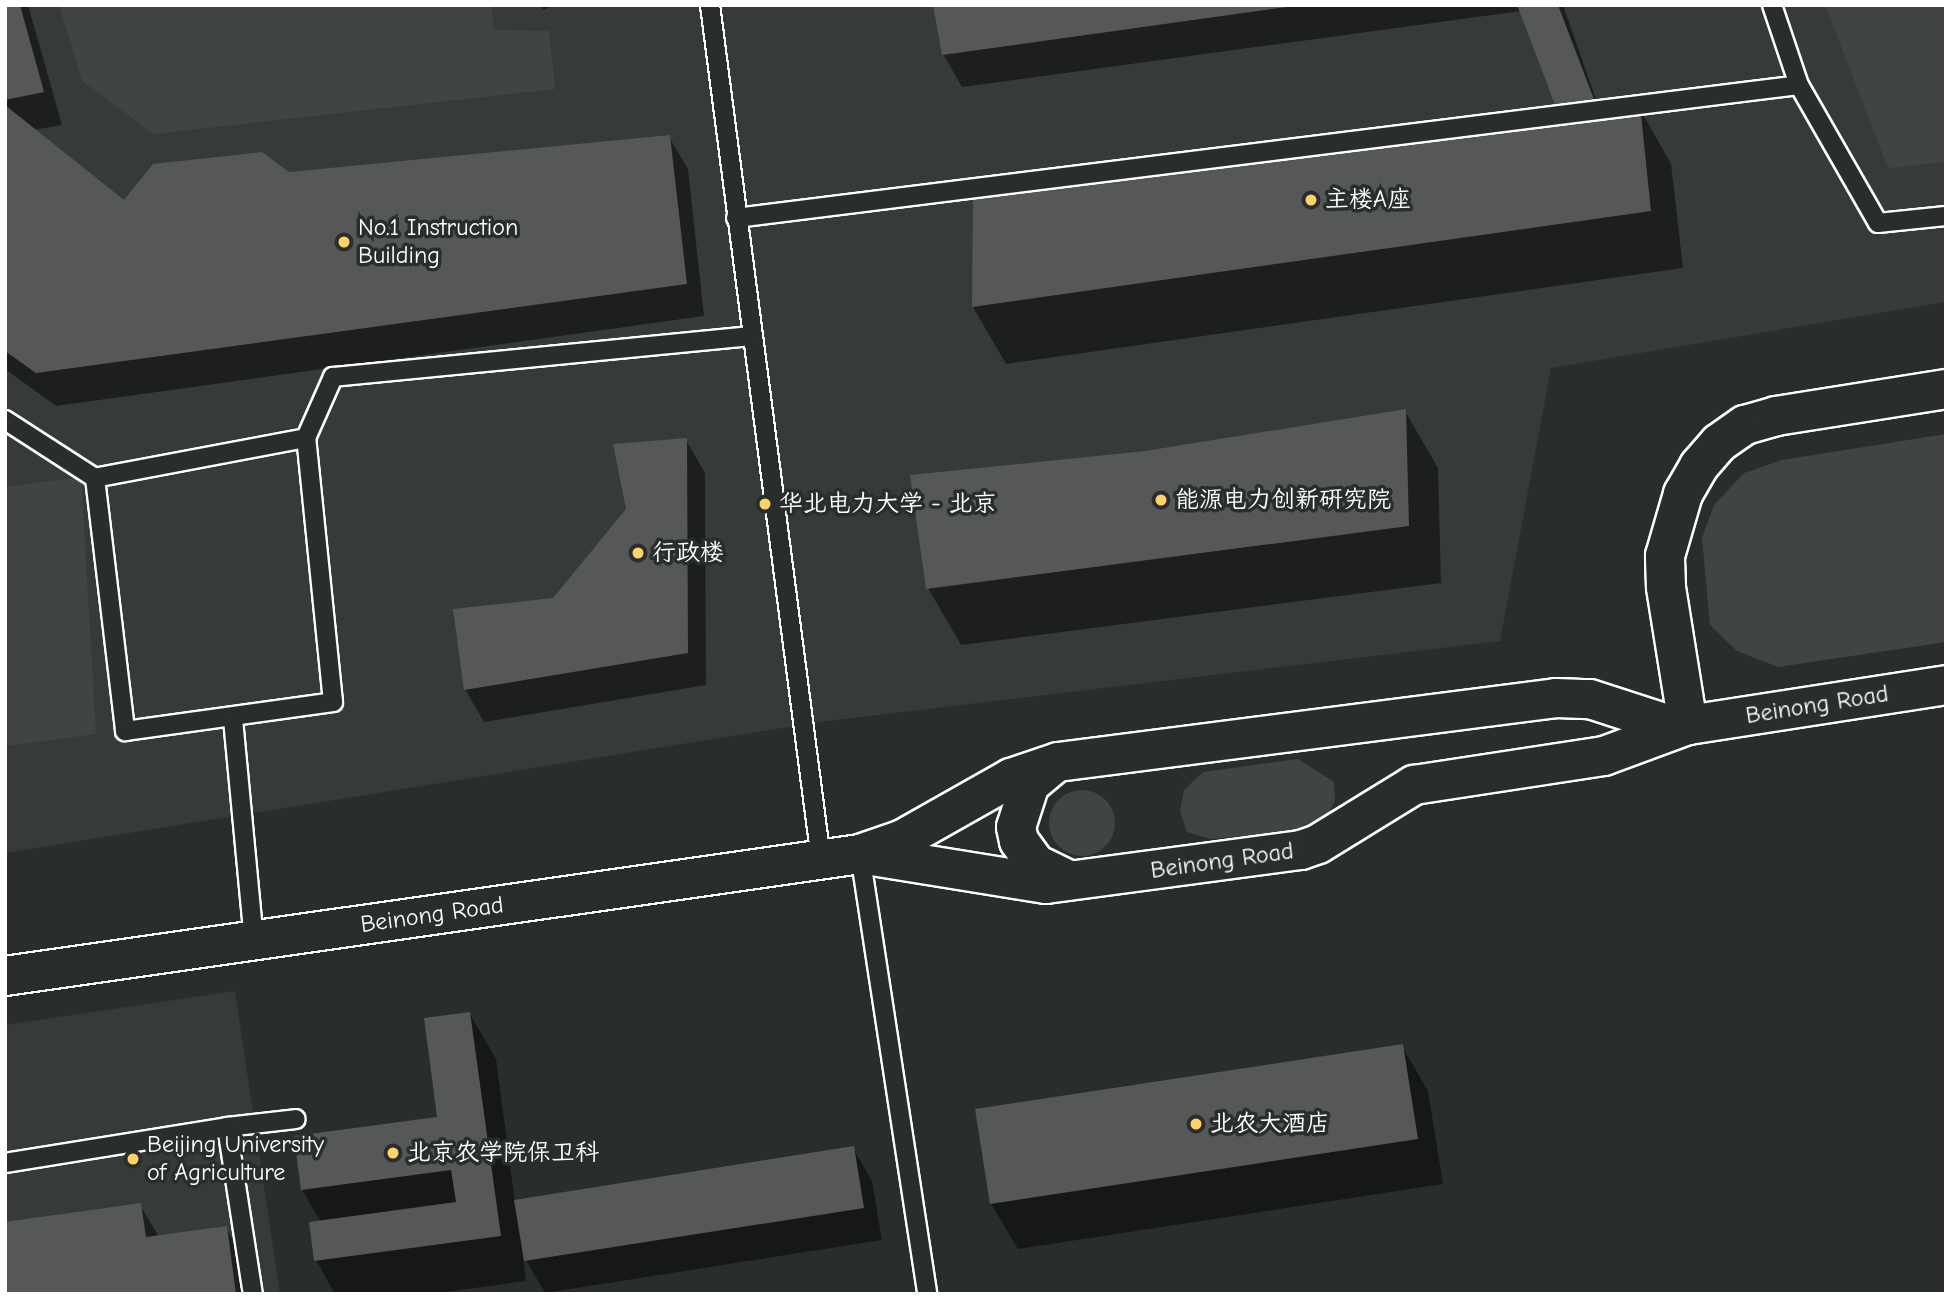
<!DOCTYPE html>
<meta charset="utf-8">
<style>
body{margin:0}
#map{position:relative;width:1951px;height:1299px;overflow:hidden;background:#2a2d2e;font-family:"Comic Neue","LXGW WenKai TC",sans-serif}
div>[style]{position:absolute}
.built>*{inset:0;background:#373a3b}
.green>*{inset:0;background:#414445}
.round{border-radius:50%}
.shadow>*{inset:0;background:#0007}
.building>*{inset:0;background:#555758}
.roads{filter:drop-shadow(2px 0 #fff) drop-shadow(-2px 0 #fff) drop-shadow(0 2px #fff) drop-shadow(0 -2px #fff)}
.lane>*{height:18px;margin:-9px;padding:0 9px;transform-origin:9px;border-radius:9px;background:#2a2d2e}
.secondary>*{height:38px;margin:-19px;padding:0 19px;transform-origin:19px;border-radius:19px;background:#2a2d2e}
.dots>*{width:19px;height:19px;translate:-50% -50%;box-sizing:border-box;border:4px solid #2a2d2e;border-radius:50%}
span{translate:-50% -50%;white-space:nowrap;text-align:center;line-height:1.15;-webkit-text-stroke:7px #2a2d2e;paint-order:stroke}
.poi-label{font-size:24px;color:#fff}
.left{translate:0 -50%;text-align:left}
.street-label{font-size:24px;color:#fff}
.frame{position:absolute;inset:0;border:7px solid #fff;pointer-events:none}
</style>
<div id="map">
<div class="built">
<i style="clip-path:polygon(5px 5px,1946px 5px,1946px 302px,1551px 368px,1500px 641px,819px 722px,5px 853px)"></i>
<i style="clip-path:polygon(235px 991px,280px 1294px,5px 1294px,5px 1025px)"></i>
</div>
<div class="green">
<i style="clip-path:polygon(59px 5px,491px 5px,494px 30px,549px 31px,555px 89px,154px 134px,82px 81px)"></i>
<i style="clip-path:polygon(1825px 5px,1946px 5px,1946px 162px,1888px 168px)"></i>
<i style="clip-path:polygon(1946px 434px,1946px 642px,1778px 667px,1737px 651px,1710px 625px,1702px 538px,1714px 505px,1744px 473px,1782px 460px)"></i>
<i style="clip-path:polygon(81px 477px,96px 734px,5px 746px,5px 487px)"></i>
<i style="clip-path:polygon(1298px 759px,1334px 782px,1335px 801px,1326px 818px,1306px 831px,1211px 839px,1187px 832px,1180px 811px,1184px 790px,1203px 772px)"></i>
<i class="round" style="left:1049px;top:790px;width:66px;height:66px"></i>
</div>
<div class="shadow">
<i style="clip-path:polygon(5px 5px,28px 5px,62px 125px,34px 130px,124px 202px,289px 173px,669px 137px,688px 169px,704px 316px,56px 406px,5px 369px)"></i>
<i style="clip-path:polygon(540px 5px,554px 5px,543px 10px)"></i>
<i style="clip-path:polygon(935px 5px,1563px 5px,1600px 111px,1639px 107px,1671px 164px,1683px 268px,1006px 364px,973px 307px,1562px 116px,1521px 11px,962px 87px,943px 54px)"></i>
<i style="clip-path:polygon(1405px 411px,1438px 468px,1441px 583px,961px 645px,928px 588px,1145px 453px)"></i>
<i style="clip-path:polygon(686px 440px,705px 473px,706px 685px,484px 722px,465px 689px,554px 600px)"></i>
<i style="clip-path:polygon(470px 1014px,496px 1059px,515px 1202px,853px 1148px,872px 1181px,882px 1240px,545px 1293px,523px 1255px,526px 1281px,431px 1294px,335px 1294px,316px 1260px,321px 1222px,302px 1190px,439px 1119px)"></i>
<i style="clip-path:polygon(1402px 1046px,1428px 1091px,1443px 1184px,1018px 1249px,991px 1204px)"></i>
<i style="clip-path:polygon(140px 1205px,159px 1237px,226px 1228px,252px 1273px,255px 1294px,5px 1294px)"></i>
</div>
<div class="building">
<i style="clip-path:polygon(5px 5px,20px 5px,44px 92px,5px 100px)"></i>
<i style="clip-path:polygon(933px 5px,1287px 5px,1287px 7px,942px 55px)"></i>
<i style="clip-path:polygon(1517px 5px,1558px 5px,1598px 110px,1640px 105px,1651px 211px,972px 307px,973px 189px,1559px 115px)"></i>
<i style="clip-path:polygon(5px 105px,124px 200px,153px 164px,262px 152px,289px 172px,670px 135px,687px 284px,36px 373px,5px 351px)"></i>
<i style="clip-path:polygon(1406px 409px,1409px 526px,926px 589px,910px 475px,1145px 451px)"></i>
<i style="clip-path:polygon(687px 438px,688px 653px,464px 690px,453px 609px,553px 598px,626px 509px,613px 444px)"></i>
<i style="clip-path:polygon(470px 1012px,501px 1236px,314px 1261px,309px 1222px,456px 1202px,451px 1170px,301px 1190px,294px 1136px,437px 1117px,424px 1018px)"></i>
<i style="clip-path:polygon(1403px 1044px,1418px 1139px,990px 1204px,975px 1109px)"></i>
<i style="clip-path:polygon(854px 1146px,864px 1208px,524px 1261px,514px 1200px)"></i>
<i style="clip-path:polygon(141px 1203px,146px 1237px,227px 1226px,236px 1294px,5px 1294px,5px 1222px)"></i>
</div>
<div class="roads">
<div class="lane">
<i style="left:710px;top:5px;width:862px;rotate:82.6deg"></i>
<i style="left:1772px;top:5px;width:84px;rotate:71.4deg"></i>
<i style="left:736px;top:218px;width:1071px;rotate:-7.13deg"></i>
<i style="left:1799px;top:85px;width:159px;rotate:60.2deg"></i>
<i style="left:1878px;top:223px;width:68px;rotate:-5.9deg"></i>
<i style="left:5px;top:420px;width:107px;rotate:32.8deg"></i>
<i style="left:306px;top:438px;width:215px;rotate:169.3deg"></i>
<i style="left:95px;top:478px;width:255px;rotate:83.2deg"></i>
<i style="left:125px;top:731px;width:210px;rotate:-7.9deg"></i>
<i style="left:333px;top:702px;width:265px;rotate:-95.8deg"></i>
<i style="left:306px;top:438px;width:67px;rotate:-66.1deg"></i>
<i style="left:333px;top:377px;width:419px;rotate:-5.6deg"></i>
<i style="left:233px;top:719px;width:222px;rotate:84.6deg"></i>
<i style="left:860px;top:854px;width:445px;rotate:81.3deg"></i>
<i style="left:227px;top:1127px;width:69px;rotate:-6.6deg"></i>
<i style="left:5px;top:1163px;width:225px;rotate:-9.2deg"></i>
<i style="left:227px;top:1127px;width:169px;rotate:81.2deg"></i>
</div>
<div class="secondary">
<i style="left:1688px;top:725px;width:140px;rotate:-99.1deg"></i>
<i style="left:1666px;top:587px;width:31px;rotate:-92deg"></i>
<i style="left:1665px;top:556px;width:65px;rotate:-73.8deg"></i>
<i style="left:1683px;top:494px;width:32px;rotate:-60deg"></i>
<i style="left:1699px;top:466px;width:30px;rotate:-49deg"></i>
<i style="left:1719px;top:443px;width:32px;rotate:-35deg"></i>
<i style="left:1745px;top:425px;width:32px;rotate:-16deg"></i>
<i style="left:1776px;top:416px;width:172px;rotate:-9deg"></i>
<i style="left:1053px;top:765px;width:30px;rotate:140deg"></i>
<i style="left:1030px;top:784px;width:45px;rotate:108deg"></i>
<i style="left:1016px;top:827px;width:14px;rotate:78deg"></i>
<i style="left:1019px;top:841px;width:29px;rotate:54deg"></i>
<i style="left:1036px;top:864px;width:37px;rotate:26deg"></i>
<i style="left:866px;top:855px;width:182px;rotate:9.2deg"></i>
<i style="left:1046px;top:884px;width:257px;rotate:-7.6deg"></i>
<i style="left:1301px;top:850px;width:18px;rotate:-19deg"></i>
<i style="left:1318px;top:844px;width:113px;rotate:-31.6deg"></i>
<i style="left:1414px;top:785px;width:192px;rotate:-8.7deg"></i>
<i style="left:1604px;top:756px;width:90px;rotate:-20.3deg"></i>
<i style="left:1688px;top:725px;width:261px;rotate:-8.8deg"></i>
<i style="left:5px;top:976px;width:864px;rotate:-8.12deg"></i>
<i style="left:860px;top:854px;width:46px;rotate:-19.2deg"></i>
<i style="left:903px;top:839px;width:124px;rotate:-29.5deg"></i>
<i style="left:1011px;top:778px;width:50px;rotate:-18.8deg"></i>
<i style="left:1058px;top:762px;width:502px;rotate:-7.32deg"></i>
<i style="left:1556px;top:698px;width:34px;rotate:2deg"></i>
<i style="left:1590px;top:699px;width:78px;rotate:18deg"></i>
<i style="left:1664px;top:723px;width:24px;rotate:5deg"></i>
</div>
</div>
<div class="dots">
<i style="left:1311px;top:200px;background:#ffd166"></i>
<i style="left:344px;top:242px;background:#ffd166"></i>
<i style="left:1161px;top:500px;background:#ffd166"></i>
<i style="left:765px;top:504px;background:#ffd166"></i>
<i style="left:638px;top:553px;background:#ffd166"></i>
<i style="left:1196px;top:1124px;background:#ffd166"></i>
<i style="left:393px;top:1153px;background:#ffd166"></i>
<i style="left:133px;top:1159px;background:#ffd166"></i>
</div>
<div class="poi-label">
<span class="left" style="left:1325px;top:200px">主楼A座</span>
<span class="left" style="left:358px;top:242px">No.1 Instruction<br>Building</span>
<span class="left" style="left:1175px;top:500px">能源电力创新研究院</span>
<span class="left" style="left:779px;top:504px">华北电力大学 - 北京</span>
<span class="left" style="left:652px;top:553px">行政楼</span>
<span class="left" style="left:1210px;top:1124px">北农大酒店</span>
<span class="left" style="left:147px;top:1159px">Beijing University<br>of Agriculture</span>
<span class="left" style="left:407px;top:1153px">北京农学院保卫科</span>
</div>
<div class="street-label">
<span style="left:1817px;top:705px;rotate:-9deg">Beinong Road</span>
<span style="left:1222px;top:861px;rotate:-8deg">Beinong Road</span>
<span style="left:432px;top:915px;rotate:-8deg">Beinong Road</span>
</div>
<div class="frame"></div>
</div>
